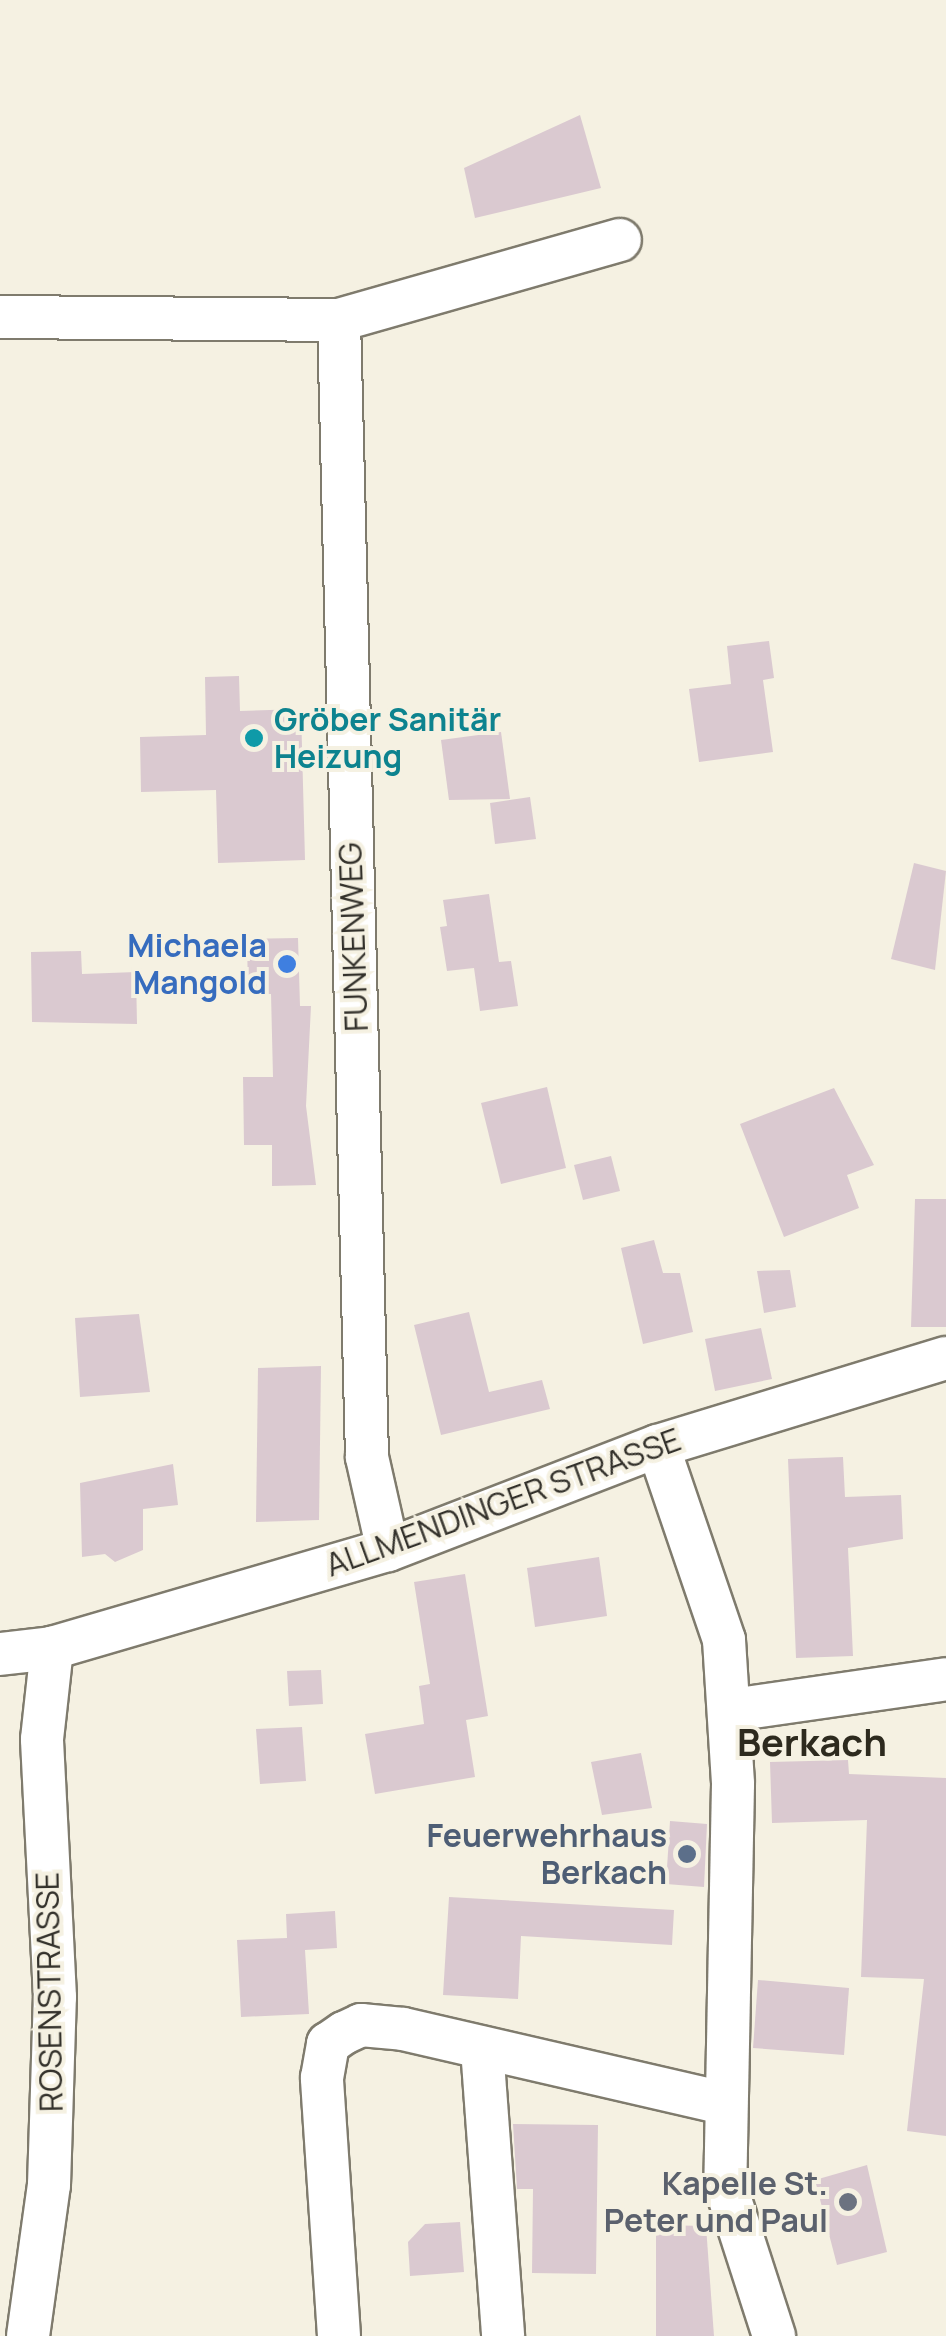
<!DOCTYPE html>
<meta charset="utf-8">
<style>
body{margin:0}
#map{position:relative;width:946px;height:2336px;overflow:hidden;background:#f5f1e2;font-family:Manrope,sans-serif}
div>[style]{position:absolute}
.building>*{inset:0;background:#dac9d0}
.roads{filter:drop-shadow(2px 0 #7f7b6d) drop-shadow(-2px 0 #7f7b6d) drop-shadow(0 2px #7f7b6d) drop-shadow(0 -2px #7f7b6d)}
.minor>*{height:42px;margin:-21px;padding:0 21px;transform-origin:21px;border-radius:21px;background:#fff}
.dots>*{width:28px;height:28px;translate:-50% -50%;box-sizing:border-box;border:5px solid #f5f1e2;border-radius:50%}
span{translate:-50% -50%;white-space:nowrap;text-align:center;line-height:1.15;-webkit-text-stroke:8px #f5f1e2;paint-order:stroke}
.culture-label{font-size:32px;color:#0d838f;font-weight:700}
.left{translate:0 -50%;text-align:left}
.street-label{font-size:32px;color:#33312b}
.shop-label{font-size:32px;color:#366cbe;font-weight:700}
.right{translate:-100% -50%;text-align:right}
.service-label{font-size:32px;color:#4e5e75;font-weight:700}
.worship-label{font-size:32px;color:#5b616d;font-weight:700}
.quarter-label{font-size:38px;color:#2d2a1e;font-weight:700}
</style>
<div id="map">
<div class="building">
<i style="clip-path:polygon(580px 115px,601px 188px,475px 218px,464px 168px)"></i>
<i style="clip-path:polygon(769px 641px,774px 678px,763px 680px,773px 752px,699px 762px,689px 689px,731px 684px,727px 646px)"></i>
<i style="clip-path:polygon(239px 676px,240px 711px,301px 709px,305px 860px,218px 863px,216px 790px,141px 792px,140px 737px,206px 735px,205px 677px)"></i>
<i style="clip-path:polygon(501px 732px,510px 799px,449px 800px,441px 740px)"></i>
<i style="clip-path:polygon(530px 797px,536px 839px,495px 844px,490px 803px)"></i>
<i style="clip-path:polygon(914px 863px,946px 871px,935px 970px,891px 959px)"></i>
<i style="clip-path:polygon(489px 894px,499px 962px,511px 961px,518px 1006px,480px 1011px,474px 968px,447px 971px,440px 927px,447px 926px,443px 900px)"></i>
<i style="clip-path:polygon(298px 938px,300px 1006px,311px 1006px,306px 1106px,316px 1185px,272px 1186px,272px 1145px,244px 1145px,243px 1077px,273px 1077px,271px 994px,248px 994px,247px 939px)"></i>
<i style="clip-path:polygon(81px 951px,82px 974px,136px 972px,137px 1024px,32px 1022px,31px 952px)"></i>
<i style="clip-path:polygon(547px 1087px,566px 1168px,501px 1184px,481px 1103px)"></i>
<i style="clip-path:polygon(834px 1088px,874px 1165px,847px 1175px,859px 1208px,784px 1237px,740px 1124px)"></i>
<i style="clip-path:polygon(611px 1156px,620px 1191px,583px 1200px,574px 1165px)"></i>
<i style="clip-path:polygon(915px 1199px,946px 1199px,946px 1327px,911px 1327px)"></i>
<i style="clip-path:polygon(654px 1240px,663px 1273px,680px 1273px,693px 1332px,643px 1344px,621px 1248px)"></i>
<i style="clip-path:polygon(790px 1270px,796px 1307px,764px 1313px,757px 1271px)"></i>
<i style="clip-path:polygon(469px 1312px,489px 1392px,542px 1380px,550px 1409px,441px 1435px,414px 1325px)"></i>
<i style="clip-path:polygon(139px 1314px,150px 1392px,80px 1397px,75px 1318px)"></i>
<i style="clip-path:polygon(761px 1328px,772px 1379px,715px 1391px,705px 1339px)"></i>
<i style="clip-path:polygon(321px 1366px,319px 1520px,256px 1522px,258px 1368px)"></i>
<i style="clip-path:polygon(843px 1457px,845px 1497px,901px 1495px,903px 1539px,848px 1548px,853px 1656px,796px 1658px,788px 1459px)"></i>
<i style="clip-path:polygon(173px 1464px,178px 1505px,143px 1509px,143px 1550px,115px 1562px,105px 1554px,82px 1557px,80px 1483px)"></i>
<i style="clip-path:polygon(599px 1557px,607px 1616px,535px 1627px,527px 1568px)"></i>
<i style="clip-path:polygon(465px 1574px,488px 1716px,466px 1720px,475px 1777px,375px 1794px,365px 1734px,424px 1724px,419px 1686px,430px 1684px,414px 1582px)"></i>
<i style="clip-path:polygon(321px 1670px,323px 1704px,289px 1706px,287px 1671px)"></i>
<i style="clip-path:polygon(302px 1727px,306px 1781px,260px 1784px,256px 1729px)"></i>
<i style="clip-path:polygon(641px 1753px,652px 1808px,602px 1815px,591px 1762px)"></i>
<i style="clip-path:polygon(848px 1760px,849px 1774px,946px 1778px,946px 2136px,907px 2131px,924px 1979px,861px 1977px,867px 1820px,772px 1823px,770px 1762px)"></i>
<i style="clip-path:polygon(670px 1821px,707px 1824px,704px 1887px,666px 1884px)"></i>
<i style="clip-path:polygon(449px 1897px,674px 1910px,672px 1945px,521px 1936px,518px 1999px,443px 1995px)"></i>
<i style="clip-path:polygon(335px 1911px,337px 1948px,305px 1950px,309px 2014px,241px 2017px,237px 1940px,287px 1938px,286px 1914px)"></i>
<i style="clip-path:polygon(758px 1980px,849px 1988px,844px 2055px,753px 2048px)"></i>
<i style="clip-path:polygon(513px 2124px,598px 2125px,596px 2274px,532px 2273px,533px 2189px,517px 2189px)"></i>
<i style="clip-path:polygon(867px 2165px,887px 2252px,837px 2265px,815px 2180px)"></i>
<i style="clip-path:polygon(460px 2222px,464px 2272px,410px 2276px,408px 2242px,425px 2224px)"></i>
<i style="clip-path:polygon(656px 2225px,706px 2226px,714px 2336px,656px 2336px)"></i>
</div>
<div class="roads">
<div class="minor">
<i style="left:0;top:317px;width:339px;rotate:0.5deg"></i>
<i style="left:339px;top:320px;width:292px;rotate:-15.9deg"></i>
<i style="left:339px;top:320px;width:1137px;rotate:88.59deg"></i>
<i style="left:367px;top:1457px;width:95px;rotate:77.3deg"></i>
<i style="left:658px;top:1446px;width:205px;rotate:71.2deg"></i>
<i style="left:724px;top:1640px;width:144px;rotate:86.4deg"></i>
<i style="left:733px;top:1784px;width:400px;rotate:91.1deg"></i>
<i style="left:725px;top:2184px;width:160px;rotate:72.1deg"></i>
<i style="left:0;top:1654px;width:52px;rotate:-6.6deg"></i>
<i style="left:52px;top:1648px;width:350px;rotate:-16.3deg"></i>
<i style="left:388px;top:1550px;width:289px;rotate:-21.1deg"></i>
<i style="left:658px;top:1446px;width:301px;rotate:-17deg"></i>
<i style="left:732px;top:1710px;width:216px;rotate:-8.2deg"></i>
<i style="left:482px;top:2048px;width:289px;rotate:85.8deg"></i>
<i style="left:28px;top:2336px;width:152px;rotate:-82.1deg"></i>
<i style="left:49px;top:2185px;width:188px;rotate:-88.2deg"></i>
<i style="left:55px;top:1997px;width:258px;rotate:-92.9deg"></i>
<i style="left:42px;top:1739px;width:92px;rotate:-83.7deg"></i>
<i style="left:339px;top:2336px;width:259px;rotate:-93.8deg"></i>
<i style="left:322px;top:2078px;width:35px;rotate:-80deg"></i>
<i style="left:328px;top:2044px;width:19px;rotate:-35deg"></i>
<i style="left:344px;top:2033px;width:19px;rotate:-25deg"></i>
<i style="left:361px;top:2025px;width:42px;rotate:5.4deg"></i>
<i style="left:403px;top:2029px;width:329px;rotate:13deg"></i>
</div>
</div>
<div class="dots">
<i style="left:254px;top:738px;background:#0f9aa8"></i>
<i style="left:287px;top:964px;background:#3f7fe0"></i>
<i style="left:687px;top:1854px;background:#5c6f8a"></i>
<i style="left:848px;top:2202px;background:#6b7280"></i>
</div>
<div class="culture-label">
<span class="left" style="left:274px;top:738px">Gröber Sanitär<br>Heizung</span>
</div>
<div class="street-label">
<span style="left:353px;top:937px;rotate:-92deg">FUNKENWEG</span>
<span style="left:503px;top:1502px;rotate:-20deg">ALLMENDINGER STRASSE</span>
<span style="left:49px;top:1992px;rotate:-91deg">ROSENSTRASSE</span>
</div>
<div class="shop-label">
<span class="right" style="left:267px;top:964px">Michaela<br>Mangold</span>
</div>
<div class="service-label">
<span class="right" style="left:667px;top:1854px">Feuerwehrhaus<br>Berkach</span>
</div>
<div class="worship-label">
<span class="right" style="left:828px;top:2202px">Kapelle St.<br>Peter und Paul</span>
</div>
<div class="quarter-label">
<span style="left:812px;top:1742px">Berkach</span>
</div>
</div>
